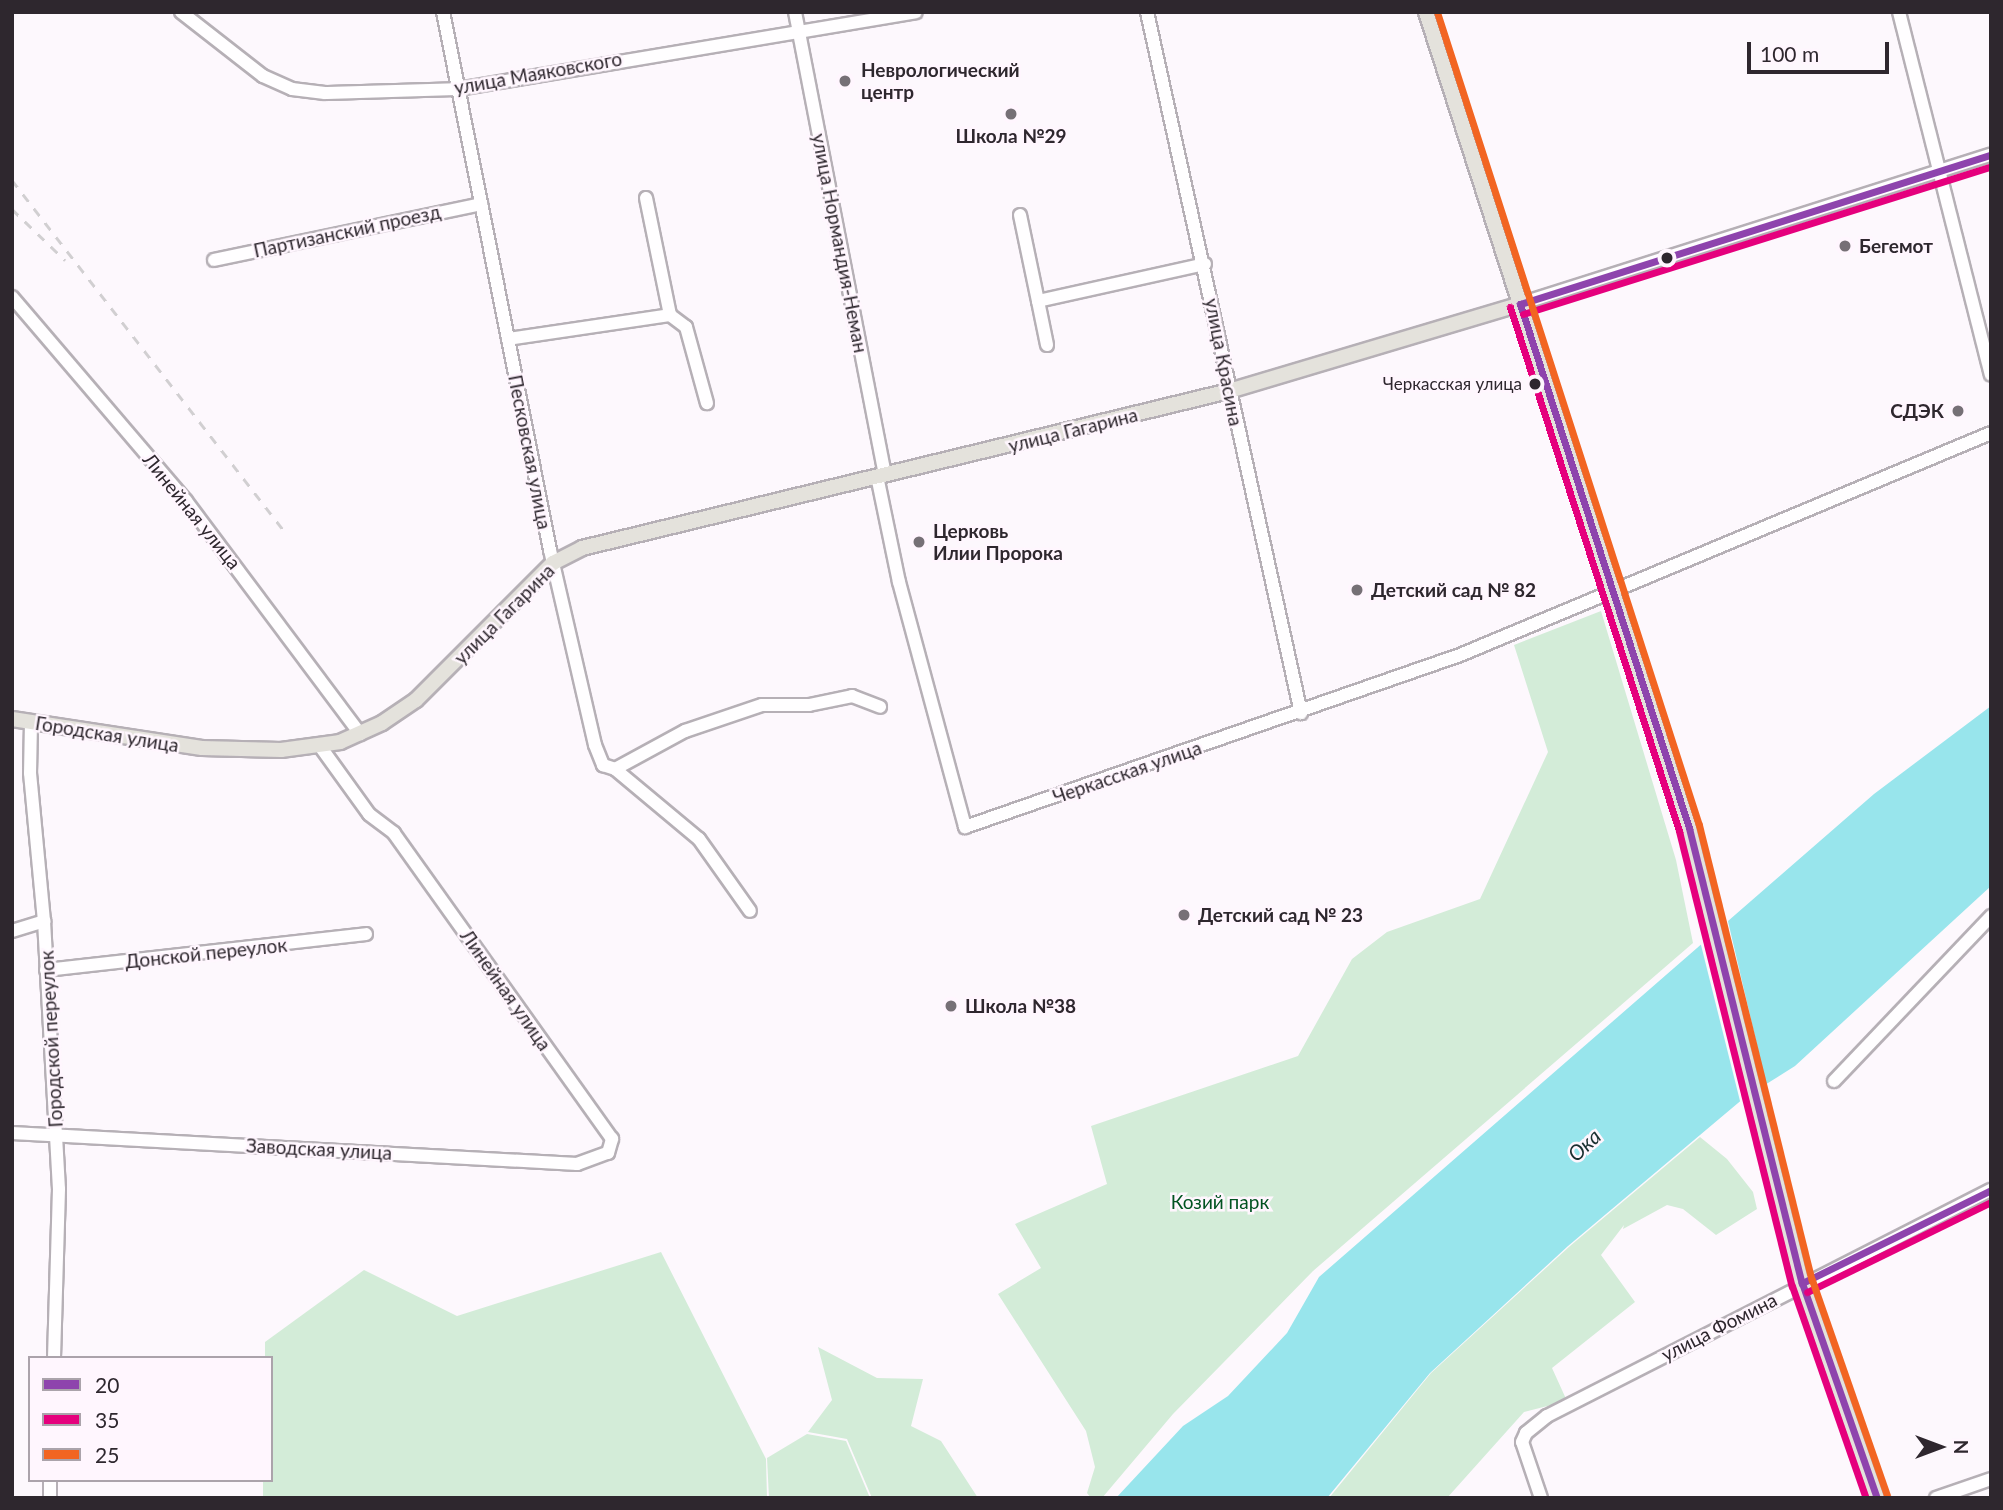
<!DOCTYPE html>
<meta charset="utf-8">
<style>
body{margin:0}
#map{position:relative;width:2003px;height:1510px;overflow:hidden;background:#fdf8fd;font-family:Lato,sans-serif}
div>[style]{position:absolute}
.green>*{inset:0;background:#d3ecd8}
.water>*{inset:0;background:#98e5ec}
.pier>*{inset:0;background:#fdf8fd}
.roads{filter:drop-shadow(2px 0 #b6b0b6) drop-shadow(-2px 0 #b6b0b6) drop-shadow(0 2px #b6b0b6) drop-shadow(0 -2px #b6b0b6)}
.minor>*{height:12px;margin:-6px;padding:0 6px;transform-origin:6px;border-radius:6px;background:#fffeff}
.major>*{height:14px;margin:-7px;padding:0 7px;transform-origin:7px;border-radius:7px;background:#e4e2dc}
.rail>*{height:2.5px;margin-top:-1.25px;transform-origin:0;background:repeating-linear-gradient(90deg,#d1cfd1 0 9px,transparent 0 18px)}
.bus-1>*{height:7px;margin:-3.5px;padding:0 3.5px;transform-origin:3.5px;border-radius:3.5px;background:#8e44ad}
.bus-2>*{height:7px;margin:-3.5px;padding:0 3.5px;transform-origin:3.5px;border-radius:3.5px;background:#e5007d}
.bus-3>*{height:7px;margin:-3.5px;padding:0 3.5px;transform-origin:3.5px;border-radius:3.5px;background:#f26522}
.dots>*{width:19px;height:19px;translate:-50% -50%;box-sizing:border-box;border:4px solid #fff6fe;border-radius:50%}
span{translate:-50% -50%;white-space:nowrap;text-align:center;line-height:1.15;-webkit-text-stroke:5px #fff6fe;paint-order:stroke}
.bus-label{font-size:17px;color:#2e272e}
.right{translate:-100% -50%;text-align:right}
.poi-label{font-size:19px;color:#2e272e;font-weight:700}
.left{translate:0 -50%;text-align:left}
.street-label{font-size:19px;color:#2e272e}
.park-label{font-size:19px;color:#015221}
.water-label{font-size:21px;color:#1a2f30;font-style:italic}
.frame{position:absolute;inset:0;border:14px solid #2e272e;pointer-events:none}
.legend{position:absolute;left:28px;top:1356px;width:245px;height:126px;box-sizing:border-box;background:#fff6fe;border:2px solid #aba3ab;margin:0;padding:9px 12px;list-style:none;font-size:21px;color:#2e272e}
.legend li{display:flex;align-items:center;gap:14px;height:35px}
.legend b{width:35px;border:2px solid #aba3ab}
.north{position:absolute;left:1905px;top:1412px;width:70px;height:70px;-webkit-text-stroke:5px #fff6fe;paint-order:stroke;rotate:90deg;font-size:19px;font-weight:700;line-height:28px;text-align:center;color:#2e272e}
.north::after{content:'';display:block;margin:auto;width:24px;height:32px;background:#2e272e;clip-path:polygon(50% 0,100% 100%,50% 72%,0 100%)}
.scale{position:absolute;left:1747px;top:42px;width:142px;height:32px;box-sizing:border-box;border:4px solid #2e272e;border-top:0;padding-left:9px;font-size:21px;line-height:24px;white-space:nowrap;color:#2e272e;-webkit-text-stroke:5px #fff6fe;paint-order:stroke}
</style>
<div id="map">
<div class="green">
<i style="clip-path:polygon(1601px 611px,1676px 860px,1693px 943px,1313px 1271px,1173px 1414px,1102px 1498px,1091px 1498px,1087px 1493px,1095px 1467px,1086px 1431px,998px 1294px,1041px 1268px,1015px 1224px,1107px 1184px,1091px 1126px,1298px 1056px,1352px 959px,1387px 932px,1480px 899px,1548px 752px,1514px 645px)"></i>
<i style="clip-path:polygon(1700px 1137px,1727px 1159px,1753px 1192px,1757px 1209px,1716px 1235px,1683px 1209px,1667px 1205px,1623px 1229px,1624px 1225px,1601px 1255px,1635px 1302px,1552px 1368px,1567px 1401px,1524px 1412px,1447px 1498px,1329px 1498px,1431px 1373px,1570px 1246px)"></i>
<i style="clip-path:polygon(661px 1252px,766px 1459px,767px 1498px,263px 1498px,263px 1480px,271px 1480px,271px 1358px,265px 1358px,265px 1342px,364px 1270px,457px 1316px)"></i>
<i style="clip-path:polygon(818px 1347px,877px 1378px,923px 1379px,911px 1426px,941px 1441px,978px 1498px,872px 1498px,847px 1439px,808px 1432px,832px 1400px)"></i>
<i style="clip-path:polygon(807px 1434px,846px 1441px,870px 1498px,769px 1498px,767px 1458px)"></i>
</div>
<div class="water">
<i style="clip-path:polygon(1991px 706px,1991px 886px,1795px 1066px,1744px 1098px,1568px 1246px,1430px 1373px,1327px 1498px,1116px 1498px,1183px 1426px,1228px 1396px,1287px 1333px,1319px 1277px,1874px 794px)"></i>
</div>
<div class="pier">
<i style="clip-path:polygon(1727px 917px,1767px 1088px,1741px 1105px,1700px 941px)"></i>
</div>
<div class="roads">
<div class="minor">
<i style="left:181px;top:12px;width:104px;rotate:38deg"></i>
<i style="left:263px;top:76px;width:32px;rotate:24deg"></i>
<i style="left:292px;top:89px;width:33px;rotate:7deg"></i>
<i style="left:325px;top:93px;width:133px;rotate:-1.7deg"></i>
<i style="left:458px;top:89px;width:464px;rotate:-9.5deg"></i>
<i style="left:443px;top:12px;width:549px;rotate:78.75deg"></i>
<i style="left:550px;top:550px;width:200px;rotate:77deg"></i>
<i style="left:595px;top:745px;width:22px;rotate:68deg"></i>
<i style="left:603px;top:765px;width:13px;rotate:18deg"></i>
<i style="left:615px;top:769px;width:109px;rotate:39.8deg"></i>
<i style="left:699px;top:839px;width:88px;rotate:54.7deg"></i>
<i style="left:795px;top:12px;width:471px;rotate:79deg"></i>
<i style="left:1147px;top:12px;width:718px;rotate:77.61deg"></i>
<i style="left:1899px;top:12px;width:374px;rotate:75.8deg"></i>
<i style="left:646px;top:198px;width:119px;rotate:78.4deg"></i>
<i style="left:670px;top:315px;width:20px;rotate:37deg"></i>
<i style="left:686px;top:327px;width:79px;rotate:74.6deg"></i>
<i style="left:1020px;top:215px;width:88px;rotate:78.2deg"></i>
<i style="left:1038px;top:301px;width:171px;rotate:-12.5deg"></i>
<i style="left:214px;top:260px;width:273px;rotate:-11.8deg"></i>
<i style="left:12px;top:297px;width:268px;rotate:49.5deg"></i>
<i style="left:186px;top:501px;width:291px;rotate:53.2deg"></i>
<i style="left:1038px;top:301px;width:45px;rotate:78.4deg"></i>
<i style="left:1520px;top:304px;width:494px;rotate:-17.6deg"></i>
<i style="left:508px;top:339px;width:164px;rotate:-8.4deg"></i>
<i style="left:877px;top:476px;width:108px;rotate:78.3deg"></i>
<i style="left:899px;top:582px;width:254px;rotate:74.9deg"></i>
<i style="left:965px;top:827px;width:524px;rotate:-19.16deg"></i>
<i style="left:1460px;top:655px;width:576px;rotate:-22.69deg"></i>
<i style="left:31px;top:722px;width:51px;rotate:91.1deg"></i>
<i style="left:30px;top:773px;width:149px;rotate:84.6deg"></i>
<i style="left:44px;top:921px;width:268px;rotate:86.8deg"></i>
<i style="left:59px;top:1189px;width:169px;rotate:91.7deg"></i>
<i style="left:615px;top:769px;width:80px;rotate:-28.5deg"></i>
<i style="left:685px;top:731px;width:81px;rotate:-18.7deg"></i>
<i style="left:762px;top:705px;width:47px"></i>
<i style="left:809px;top:705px;width:44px;rotate:-11.8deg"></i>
<i style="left:852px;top:696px;width:30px;rotate:21deg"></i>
<i style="left:12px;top:931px;width:34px;rotate:-17deg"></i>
<i style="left:46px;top:970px;width:322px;rotate:-6.4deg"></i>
<i style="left:1834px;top:1081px;width:228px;rotate:-46.4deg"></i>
<i style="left:12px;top:1133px;width:566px;rotate:3.14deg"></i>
<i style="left:577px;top:1164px;width:33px;rotate:-20deg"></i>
<i style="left:608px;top:1153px;width:15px;rotate:-74deg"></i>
<i style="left:612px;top:1139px;width:376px;rotate:-125.5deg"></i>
<i style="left:394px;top:833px;width:31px;rotate:-143deg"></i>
<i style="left:369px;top:814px;width:84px;rotate:-125.8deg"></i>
<i style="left:50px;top:1498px;width:18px;rotate:-90deg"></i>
<i style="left:1541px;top:1498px;width:59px;rotate:-108.7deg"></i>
<i style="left:1522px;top:1442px;width:10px;rotate:-66deg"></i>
<i style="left:1526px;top:1433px;width:27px;rotate:-39deg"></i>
<i style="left:1547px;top:1416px;width:498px;rotate:-27deg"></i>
<i style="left:1936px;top:1498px;width:58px;rotate:-19.1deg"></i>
</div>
<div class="major">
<i style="left:1426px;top:12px;width:857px;rotate:72.14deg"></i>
<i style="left:1689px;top:828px;width:469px;rotate:76.1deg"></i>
<i style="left:1802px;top:1283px;width:228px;rotate:70.8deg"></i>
<i style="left:12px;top:719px;width:192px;rotate:8.7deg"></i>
<i style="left:202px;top:748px;width:79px;rotate:1.5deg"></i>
<i style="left:281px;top:750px;width:60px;rotate:-7.7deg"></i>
<i style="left:340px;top:742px;width:46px;rotate:-24.3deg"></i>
<i style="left:382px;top:723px;width:41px;rotate:-34.1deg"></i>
<i style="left:416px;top:700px;width:194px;rotate:-45deg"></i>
<i style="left:553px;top:563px;width:33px;rotate:-27deg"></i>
<i style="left:582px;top:548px;width:666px;rotate:-13.64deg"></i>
<i style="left:1229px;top:391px;width:304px;rotate:-16.6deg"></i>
</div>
</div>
<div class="rail">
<i style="left:12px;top:180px;width:448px;rotate:52.2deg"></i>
<i style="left:12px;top:209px;width:74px;rotate:43.9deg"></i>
</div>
<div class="bus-1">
<i style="left:1520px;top:304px;width:551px;rotate:72.12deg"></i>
<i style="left:1689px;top:828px;width:469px;rotate:76.1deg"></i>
<i style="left:1802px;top:1283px;width:228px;rotate:70.8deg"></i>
<i style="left:1520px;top:304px;width:494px;rotate:-17.6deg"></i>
<i style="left:1802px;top:1283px;width:211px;rotate:-26.2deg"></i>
</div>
<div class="bus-2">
<i style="left:1510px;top:307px;width:551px;rotate:72.12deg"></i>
<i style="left:1679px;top:831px;width:469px;rotate:76.1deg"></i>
<i style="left:1792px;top:1286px;width:225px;rotate:70.8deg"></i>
<i style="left:1523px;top:314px;width:491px;rotate:-17.5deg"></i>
<i style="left:1807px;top:1292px;width:205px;rotate:-26.1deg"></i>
</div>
<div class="bus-3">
<i style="left:1437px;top:12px;width:854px;rotate:72.14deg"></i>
<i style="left:1699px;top:825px;width:469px;rotate:76.1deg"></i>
<i style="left:1812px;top:1280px;width:228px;rotate:70.8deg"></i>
</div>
<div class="dots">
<i style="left:845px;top:81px;background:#767076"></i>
<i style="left:1011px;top:114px;background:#767076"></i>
<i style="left:1845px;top:246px;background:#767076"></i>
<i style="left:1667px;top:258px;background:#2e272e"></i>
<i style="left:1535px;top:384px;background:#2e272e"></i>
<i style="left:1958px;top:411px;background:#767076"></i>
<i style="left:919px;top:542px;background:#767076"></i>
<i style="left:1357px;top:590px;background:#767076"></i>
<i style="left:1184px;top:915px;background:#767076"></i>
<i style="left:951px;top:1006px;background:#767076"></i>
</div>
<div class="bus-label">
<span class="right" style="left:1522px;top:384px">Черкасская улица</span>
</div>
<div class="poi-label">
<span class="left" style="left:861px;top:81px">Неврологический<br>центр</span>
<span style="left:1011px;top:136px">Школа №29</span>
<span class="left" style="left:1859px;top:246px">Бегемот</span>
<span class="right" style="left:1944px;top:411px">СДЭК</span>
<span class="left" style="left:933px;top:542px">Церковь<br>Илии Пророка</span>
<span class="left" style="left:1371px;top:590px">Детский сад № 82</span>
<span class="left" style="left:1198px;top:915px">Детский сад № 23</span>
<span class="left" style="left:965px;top:1006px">Школа №38</span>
</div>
<div class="street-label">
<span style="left:538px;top:73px;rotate:-10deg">улица Маяковского</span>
<span style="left:347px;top:231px;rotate:-12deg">Партизанский проезд</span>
<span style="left:840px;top:243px;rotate:79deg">улица Нормандия-Неман</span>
<span style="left:1224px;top:362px;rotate:79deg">улица Красина</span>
<span style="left:1073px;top:430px;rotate:-14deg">улица Гагарина</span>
<span style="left:530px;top:452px;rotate:79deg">Песковская улица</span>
<span style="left:192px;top:511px;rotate:51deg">Линейная улица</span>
<span style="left:504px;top:614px;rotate:-45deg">улица Гагарина</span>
<span style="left:107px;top:734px;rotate:9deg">Городская улица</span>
<span style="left:1127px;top:772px;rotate:-19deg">Черкасская улица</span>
<span style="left:206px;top:953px;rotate:-6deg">Донской переулок</span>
<span style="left:506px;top:990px;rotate:55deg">Линейная улица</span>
<span style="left:51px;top:1039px;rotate:-93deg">Городской переулок</span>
<span style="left:319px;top:1149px;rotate:3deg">Заводская улица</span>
<span style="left:1719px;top:1327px;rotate:-27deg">улица Фомина</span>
</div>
<div class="park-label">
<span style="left:1220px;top:1202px">Козий парк</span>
</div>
<div class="water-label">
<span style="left:1584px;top:1145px;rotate:-43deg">Ока</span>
</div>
<div class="frame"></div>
<ul class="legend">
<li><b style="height:9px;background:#8e44ad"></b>20</li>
<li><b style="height:9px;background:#e5007d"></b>35</li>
<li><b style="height:9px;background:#f26522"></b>25</li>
</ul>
<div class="north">N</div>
<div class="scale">100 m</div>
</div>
